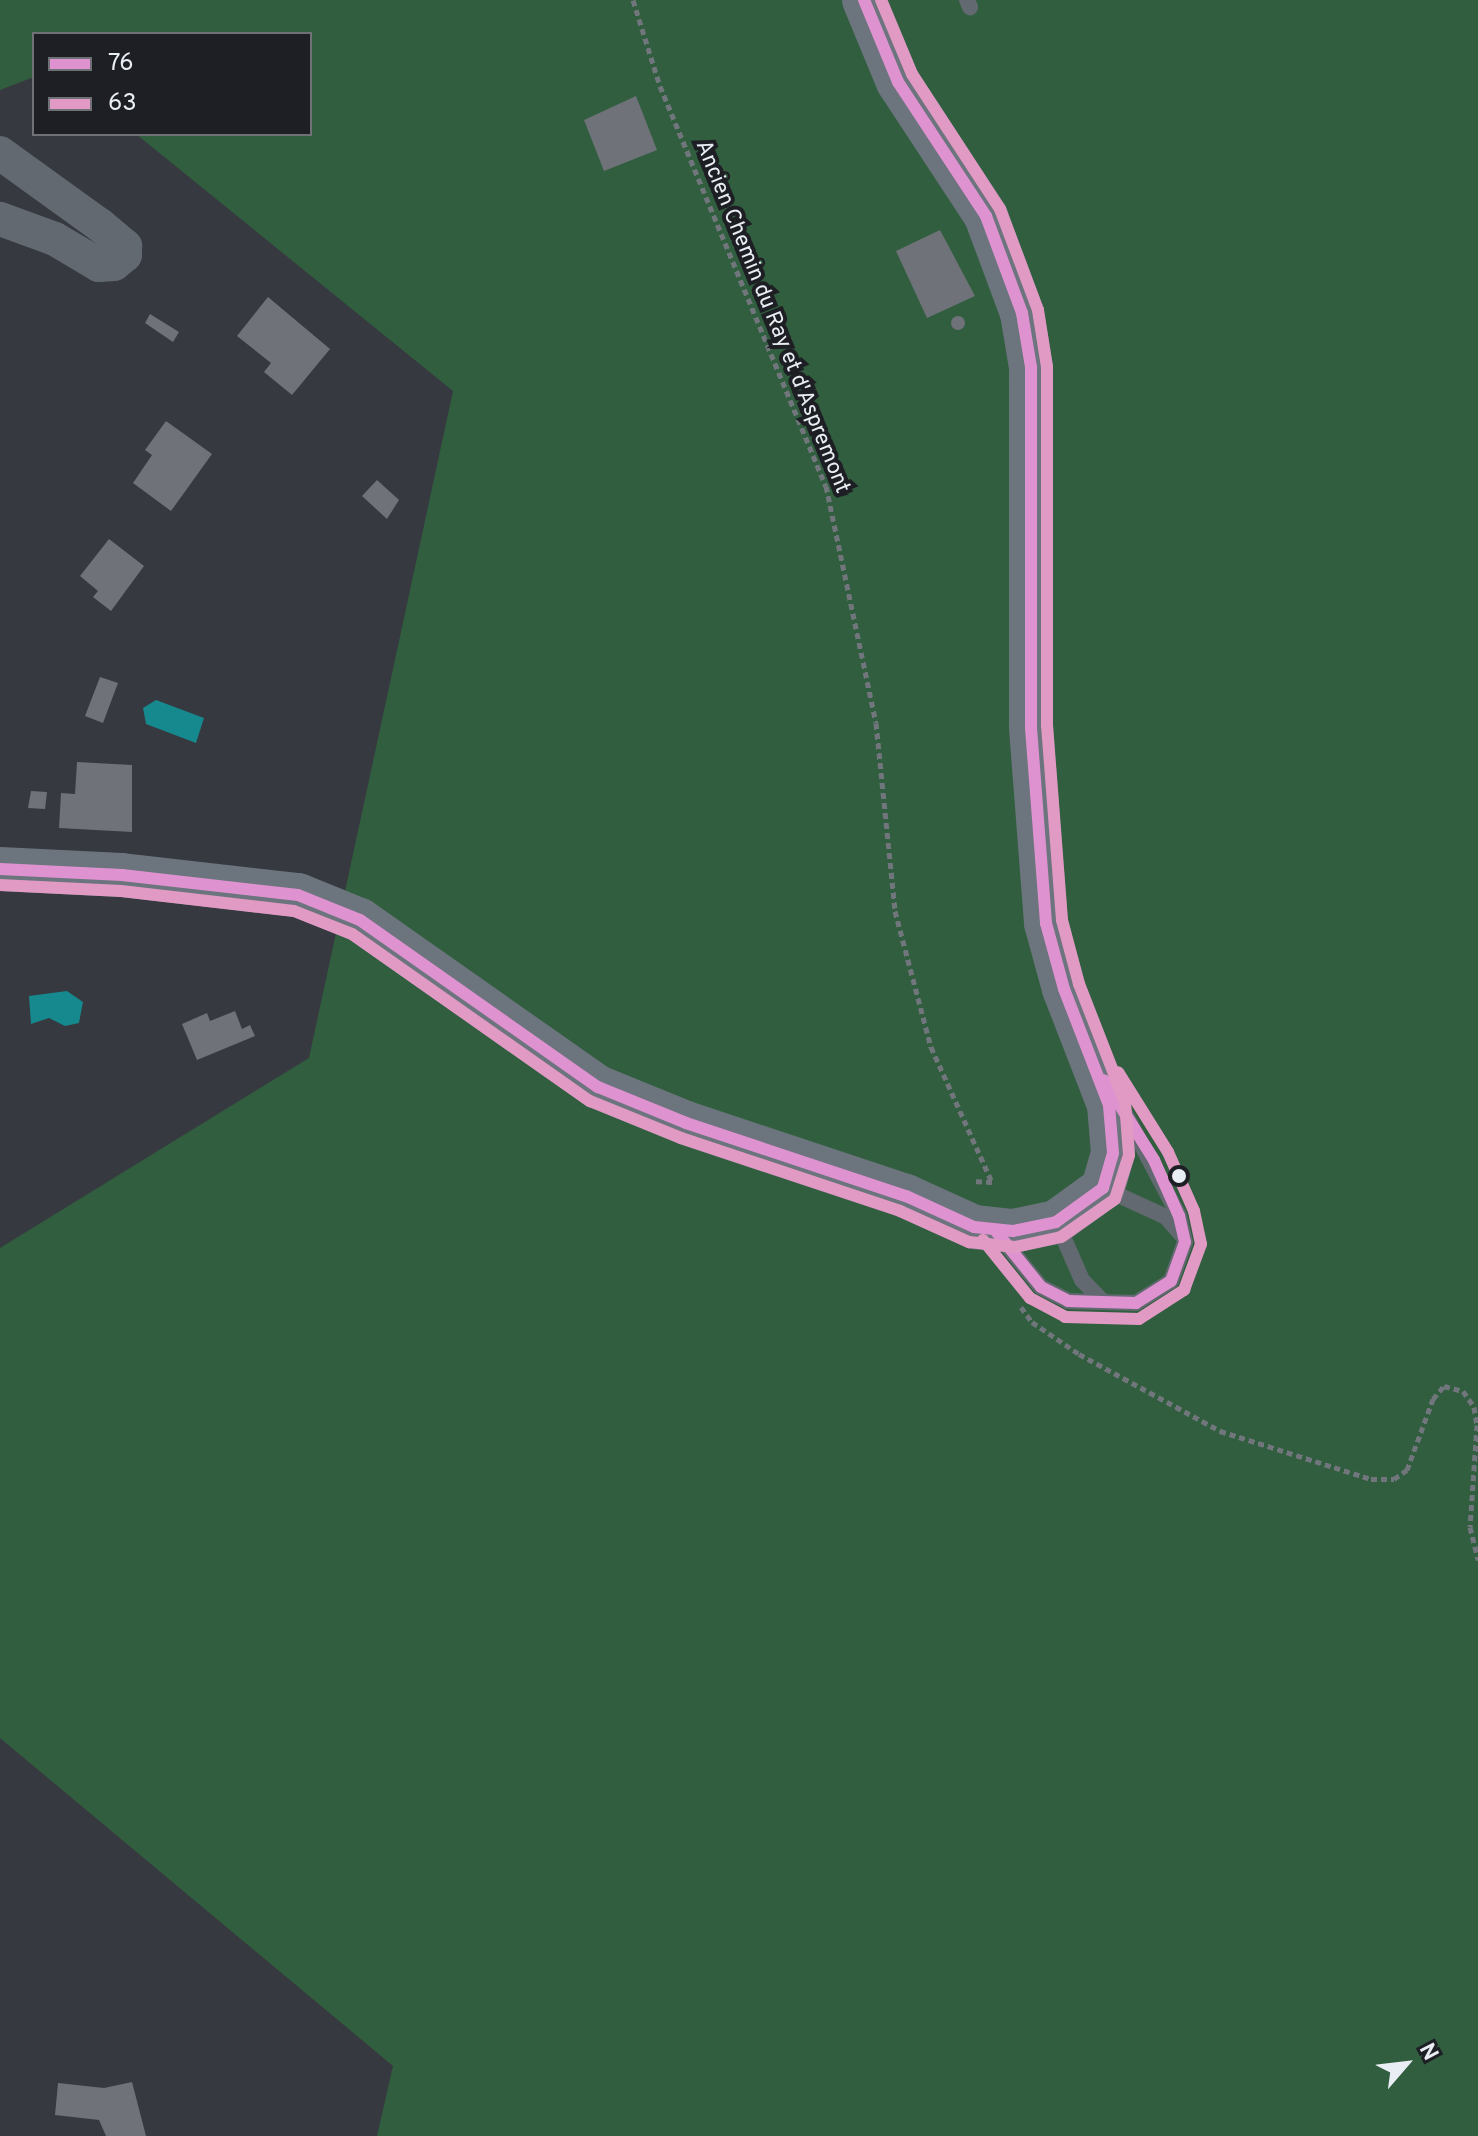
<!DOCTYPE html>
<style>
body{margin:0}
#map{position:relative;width:1478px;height:2136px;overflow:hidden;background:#36393f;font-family:Overpass,sans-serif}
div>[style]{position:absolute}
.green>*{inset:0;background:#315e3f}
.water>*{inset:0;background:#16898e}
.building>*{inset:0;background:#6f7278}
.round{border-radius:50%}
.path>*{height:5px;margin-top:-2.5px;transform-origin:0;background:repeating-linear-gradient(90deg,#71767c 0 6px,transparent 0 10px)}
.lane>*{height:16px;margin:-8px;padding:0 8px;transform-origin:8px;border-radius:8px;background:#626970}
.street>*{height:34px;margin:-17px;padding:0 17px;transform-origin:17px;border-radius:17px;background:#626970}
.secondary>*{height:44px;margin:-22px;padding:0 22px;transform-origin:22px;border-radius:22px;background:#6c747d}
.bus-1>*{height:12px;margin:-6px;padding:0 6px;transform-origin:6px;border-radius:6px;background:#df92d0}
.bus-2>*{height:12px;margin:-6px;padding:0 6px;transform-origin:6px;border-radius:6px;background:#e19ac3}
.dots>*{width:22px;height:22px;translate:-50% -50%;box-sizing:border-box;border:4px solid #1d1f24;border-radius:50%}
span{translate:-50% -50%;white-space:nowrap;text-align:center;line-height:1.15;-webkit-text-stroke:8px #1d1f24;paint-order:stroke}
.street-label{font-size:22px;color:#e9edf4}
.legend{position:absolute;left:32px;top:32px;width:280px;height:104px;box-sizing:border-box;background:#1d1f24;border:2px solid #6f7177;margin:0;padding:10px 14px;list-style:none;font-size:24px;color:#e9edf4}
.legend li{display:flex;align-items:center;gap:16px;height:40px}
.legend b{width:40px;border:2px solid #6f7177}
.north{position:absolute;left:1366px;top:2024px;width:80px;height:80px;-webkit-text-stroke:6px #1d1f24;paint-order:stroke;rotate:62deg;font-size:22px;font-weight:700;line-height:32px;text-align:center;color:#e9edf4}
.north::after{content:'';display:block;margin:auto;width:28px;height:36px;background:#e9edf4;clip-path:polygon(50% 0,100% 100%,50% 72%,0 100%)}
</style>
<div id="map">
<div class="green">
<i style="clip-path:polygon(0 0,1478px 0,1478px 2136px,377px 2136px,393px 2066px,0 1738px,0 1248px,309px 1058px,453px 391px,136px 134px,310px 134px,310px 34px,34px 34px,34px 77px,0 90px)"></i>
</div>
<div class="water">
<i style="clip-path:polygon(156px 700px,204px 718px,196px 743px,146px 724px,143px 708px)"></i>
<i style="clip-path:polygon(67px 991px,83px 1002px,79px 1023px,65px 1026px,49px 1018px,31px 1024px,29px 996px)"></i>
</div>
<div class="building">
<i style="clip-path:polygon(636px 96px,657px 150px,604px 171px,584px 120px)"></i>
<i style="clip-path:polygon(940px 230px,975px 296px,927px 318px,896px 251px)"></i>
<i style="clip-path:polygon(268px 297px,330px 349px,292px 395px,264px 372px,271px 363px,237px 336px)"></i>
<i style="clip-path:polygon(150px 314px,179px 332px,173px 342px,145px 323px)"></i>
<i class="round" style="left:951px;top:316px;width:14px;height:14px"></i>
<i style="clip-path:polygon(166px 421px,212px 454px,171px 511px,133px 483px,152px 455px,145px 450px)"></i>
<i style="clip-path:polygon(377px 480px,399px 500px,387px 519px,362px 496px)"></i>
<i style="clip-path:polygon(109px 539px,144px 566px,111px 611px,93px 597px,98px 591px,80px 576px)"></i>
<i style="clip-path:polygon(100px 677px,118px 683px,103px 723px,85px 716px)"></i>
<i style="clip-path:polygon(77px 762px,132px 765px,132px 832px,59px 828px,61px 793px,75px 794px)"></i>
<i style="clip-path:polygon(31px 791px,47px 792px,45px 809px,28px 808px)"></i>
<i style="clip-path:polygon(235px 1011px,242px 1029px,250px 1025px,255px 1036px,197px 1060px,182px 1024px,207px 1013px,210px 1021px)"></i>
<i style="clip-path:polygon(132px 2082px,146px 2136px,106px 2136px,99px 2120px,55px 2115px,58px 2083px,104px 2088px)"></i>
</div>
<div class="path">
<i style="left:633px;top:0;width:90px;rotate:72.6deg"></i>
<i style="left:660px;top:86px;width:433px;rotate:67.5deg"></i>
<i style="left:826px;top:486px;width:242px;rotate:78.1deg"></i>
<i style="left:876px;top:723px;width:189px;rotate:84.2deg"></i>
<i style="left:895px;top:911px;width:141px;rotate:75.2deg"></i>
<i style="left:931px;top:1047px;width:148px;rotate:65.7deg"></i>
<i style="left:992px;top:1182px;width:20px;rotate:-177deg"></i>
<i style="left:1021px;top:1307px;width:19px;rotate:54deg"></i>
<i style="left:1032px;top:1322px;width:57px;rotate:34.2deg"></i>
<i style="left:1079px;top:1354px;width:161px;rotate:28.6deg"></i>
<i style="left:1220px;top:1431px;width:158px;rotate:17.6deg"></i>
<i style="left:1371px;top:1479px;width:23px"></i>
<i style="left:1394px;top:1479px;width:16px;rotate:-35deg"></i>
<i style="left:1407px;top:1470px;width:76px;rotate:-69.9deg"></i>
<i style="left:1433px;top:1399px;width:17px;rotate:-50deg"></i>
<i style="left:1444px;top:1386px;width:20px;rotate:15deg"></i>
<i style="left:1463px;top:1391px;width:19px;rotate:55deg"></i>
<i style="left:1474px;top:1407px;width:18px;rotate:81deg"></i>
<i style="left:1477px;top:1425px;width:102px;rotate:93.9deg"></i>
<i style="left:1470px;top:1527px;width:34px;rotate:76deg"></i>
</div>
<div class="lane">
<i style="left:967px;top:0;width:8px;rotate:67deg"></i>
<i style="left:1103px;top:1188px;width:69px;rotate:24.7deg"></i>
<i style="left:1166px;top:1217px;width:23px;rotate:49deg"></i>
<i style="left:1057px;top:1223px;width:62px;rotate:66.3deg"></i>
<i style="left:1082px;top:1280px;width:29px;rotate:46deg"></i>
<i style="left:1001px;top:1238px;width:63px;rotate:50.8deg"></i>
<i style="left:1041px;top:1287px;width:30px;rotate:27deg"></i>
<i style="left:1068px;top:1301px;width:68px;rotate:1.7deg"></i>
<i style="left:1136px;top:1303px;width:41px;rotate:-32.2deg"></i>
<i style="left:1171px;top:1281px;width:41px;rotate:-70.3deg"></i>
<i style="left:1185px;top:1242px;width:27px;rotate:-103deg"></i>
<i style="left:1179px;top:1216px;width:122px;rotate:-117.8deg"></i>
</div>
<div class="street">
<i style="left:0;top:153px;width:123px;rotate:35.8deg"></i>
<i style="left:100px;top:225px;width:33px;rotate:40deg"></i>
<i style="left:125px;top:246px;width:9px;rotate:90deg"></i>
<i style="left:125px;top:255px;width:14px;rotate:141deg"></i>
<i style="left:114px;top:264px;width:15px;rotate:176deg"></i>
<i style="left:99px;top:265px;width:51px;rotate:-149.4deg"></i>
<i style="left:55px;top:239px;width:59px;rotate:-160deg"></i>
</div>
<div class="secondary">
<i style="left:0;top:869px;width:122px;rotate:2.8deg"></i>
<i style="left:122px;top:875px;width:177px;rotate:6.5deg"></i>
<i style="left:298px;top:895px;width:67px;rotate:22deg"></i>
<i style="left:360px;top:920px;width:291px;rotate:35.1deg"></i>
<i style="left:598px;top:1087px;width:95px;rotate:22.2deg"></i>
<i style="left:686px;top:1123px;width:232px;rotate:18.4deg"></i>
<i style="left:906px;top:1196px;width:75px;rotate:24.5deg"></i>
<i style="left:974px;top:1227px;width:39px;rotate:6deg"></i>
<i style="left:1013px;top:1231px;width:44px;rotate:-11.8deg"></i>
<i style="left:1056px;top:1222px;width:58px;rotate:-35.9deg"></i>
<i style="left:1103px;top:1188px;width:36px;rotate:-74deg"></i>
<i style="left:1113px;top:1153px;width:48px;rotate:-94.8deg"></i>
<i style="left:1109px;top:1105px;width:124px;rotate:-111.2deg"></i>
<i style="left:1064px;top:989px;width:68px;rotate:-105.3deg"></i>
<i style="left:1046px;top:923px;width:197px;rotate:-94.4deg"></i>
<i style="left:1031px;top:727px;width:360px;rotate:-90deg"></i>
<i style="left:1031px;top:367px;width:55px;rotate:-99.5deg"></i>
<i style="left:1022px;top:313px;width:103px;rotate:-110.4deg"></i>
<i style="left:986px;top:216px;width:160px;rotate:-123.3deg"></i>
<i style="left:898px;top:82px;width:89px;rotate:-112.5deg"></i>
</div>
<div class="bus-1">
<i style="left:0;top:869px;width:122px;rotate:2.8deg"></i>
<i style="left:122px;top:875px;width:177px;rotate:6.5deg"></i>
<i style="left:298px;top:895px;width:67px;rotate:22deg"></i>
<i style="left:360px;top:920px;width:291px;rotate:35.1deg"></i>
<i style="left:598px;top:1087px;width:95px;rotate:22.2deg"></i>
<i style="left:686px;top:1123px;width:232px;rotate:18.4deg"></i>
<i style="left:906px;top:1196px;width:75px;rotate:24.5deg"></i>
<i style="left:974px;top:1227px;width:39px;rotate:6deg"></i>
<i style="left:1013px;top:1231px;width:44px;rotate:-11.8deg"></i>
<i style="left:1056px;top:1222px;width:58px;rotate:-35.9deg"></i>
<i style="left:1103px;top:1188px;width:36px;rotate:-74deg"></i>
<i style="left:1113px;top:1153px;width:48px;rotate:-94.8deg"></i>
<i style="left:1109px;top:1105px;width:124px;rotate:-111.2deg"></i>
<i style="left:1064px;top:989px;width:68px;rotate:-105.3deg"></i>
<i style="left:1046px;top:923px;width:197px;rotate:-94.4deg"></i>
<i style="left:1031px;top:727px;width:360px;rotate:-90deg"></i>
<i style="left:1031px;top:367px;width:55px;rotate:-99.5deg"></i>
<i style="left:1022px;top:313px;width:103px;rotate:-110.4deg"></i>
<i style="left:986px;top:216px;width:160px;rotate:-123.3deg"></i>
<i style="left:898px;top:82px;width:89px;rotate:-112.5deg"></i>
<i style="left:995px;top:1230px;width:73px;rotate:51.1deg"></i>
<i style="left:1041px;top:1287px;width:30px;rotate:27deg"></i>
<i style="left:1068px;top:1301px;width:68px;rotate:1.7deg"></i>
<i style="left:1136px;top:1303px;width:41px;rotate:-32.2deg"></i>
<i style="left:1171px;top:1281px;width:41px;rotate:-70.3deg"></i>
<i style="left:1185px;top:1242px;width:27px;rotate:-103deg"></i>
<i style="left:1179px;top:1216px;width:61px;rotate:-114.1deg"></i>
<i style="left:1154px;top:1160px;width:94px;rotate:-122deg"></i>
</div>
<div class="bus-2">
<i style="left:0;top:885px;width:121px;rotate:2.8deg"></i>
<i style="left:121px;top:891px;width:174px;rotate:6.6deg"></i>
<i style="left:294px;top:911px;width:62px;rotate:21.6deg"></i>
<i style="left:352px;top:934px;width:291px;rotate:35.1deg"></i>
<i style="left:590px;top:1101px;width:98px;rotate:22.1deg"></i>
<i style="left:681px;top:1138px;width:231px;rotate:18.4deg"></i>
<i style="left:900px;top:1211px;width:76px;rotate:24.2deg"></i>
<i style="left:969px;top:1242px;width:46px;rotate:6.2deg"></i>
<i style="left:1015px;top:1247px;width:47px;rotate:-12.3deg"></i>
<i style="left:1061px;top:1237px;width:66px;rotate:-35.1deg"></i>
<i style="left:1115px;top:1199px;width:46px;rotate:-72.3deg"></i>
<i style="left:1129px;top:1155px;width:53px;rotate:-94.3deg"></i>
<i style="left:1125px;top:1102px;width:127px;rotate:-111.3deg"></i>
<i style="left:1079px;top:984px;width:66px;rotate:-104.9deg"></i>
<i style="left:1062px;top:920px;width:195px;rotate:-94.4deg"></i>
<i style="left:1047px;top:726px;width:359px;rotate:-90deg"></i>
<i style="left:1047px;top:367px;width:58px;rotate:-99deg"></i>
<i style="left:1038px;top:310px;width:108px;rotate:-110.6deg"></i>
<i style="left:1000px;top:209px;width:161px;rotate:-123.1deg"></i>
<i style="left:912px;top:74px;width:80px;rotate:-112.7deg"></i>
<i style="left:983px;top:1240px;width:75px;rotate:51deg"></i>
<i style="left:1030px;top:1298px;width:40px;rotate:28deg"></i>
<i style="left:1065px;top:1317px;width:74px;rotate:1.5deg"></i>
<i style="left:1139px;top:1319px;width:54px;rotate:-32.8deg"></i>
<i style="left:1184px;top:1290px;width:49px;rotate:-69.7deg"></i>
<i style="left:1201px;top:1244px;width:34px;rotate:-102deg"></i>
<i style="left:1194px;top:1211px;width:64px;rotate:-113.8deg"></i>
<i style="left:1168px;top:1152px;width:94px;rotate:-122deg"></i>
</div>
<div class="dots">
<i style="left:1179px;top:1176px;background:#e9edf4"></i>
</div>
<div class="street-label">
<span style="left:772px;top:317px;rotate:68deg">Ancien Chemin du Ray et d'Aspremont</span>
</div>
<ul class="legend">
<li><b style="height:10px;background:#df92d0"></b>76</li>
<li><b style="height:10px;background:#e19ac3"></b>63</li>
</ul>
<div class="north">N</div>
</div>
